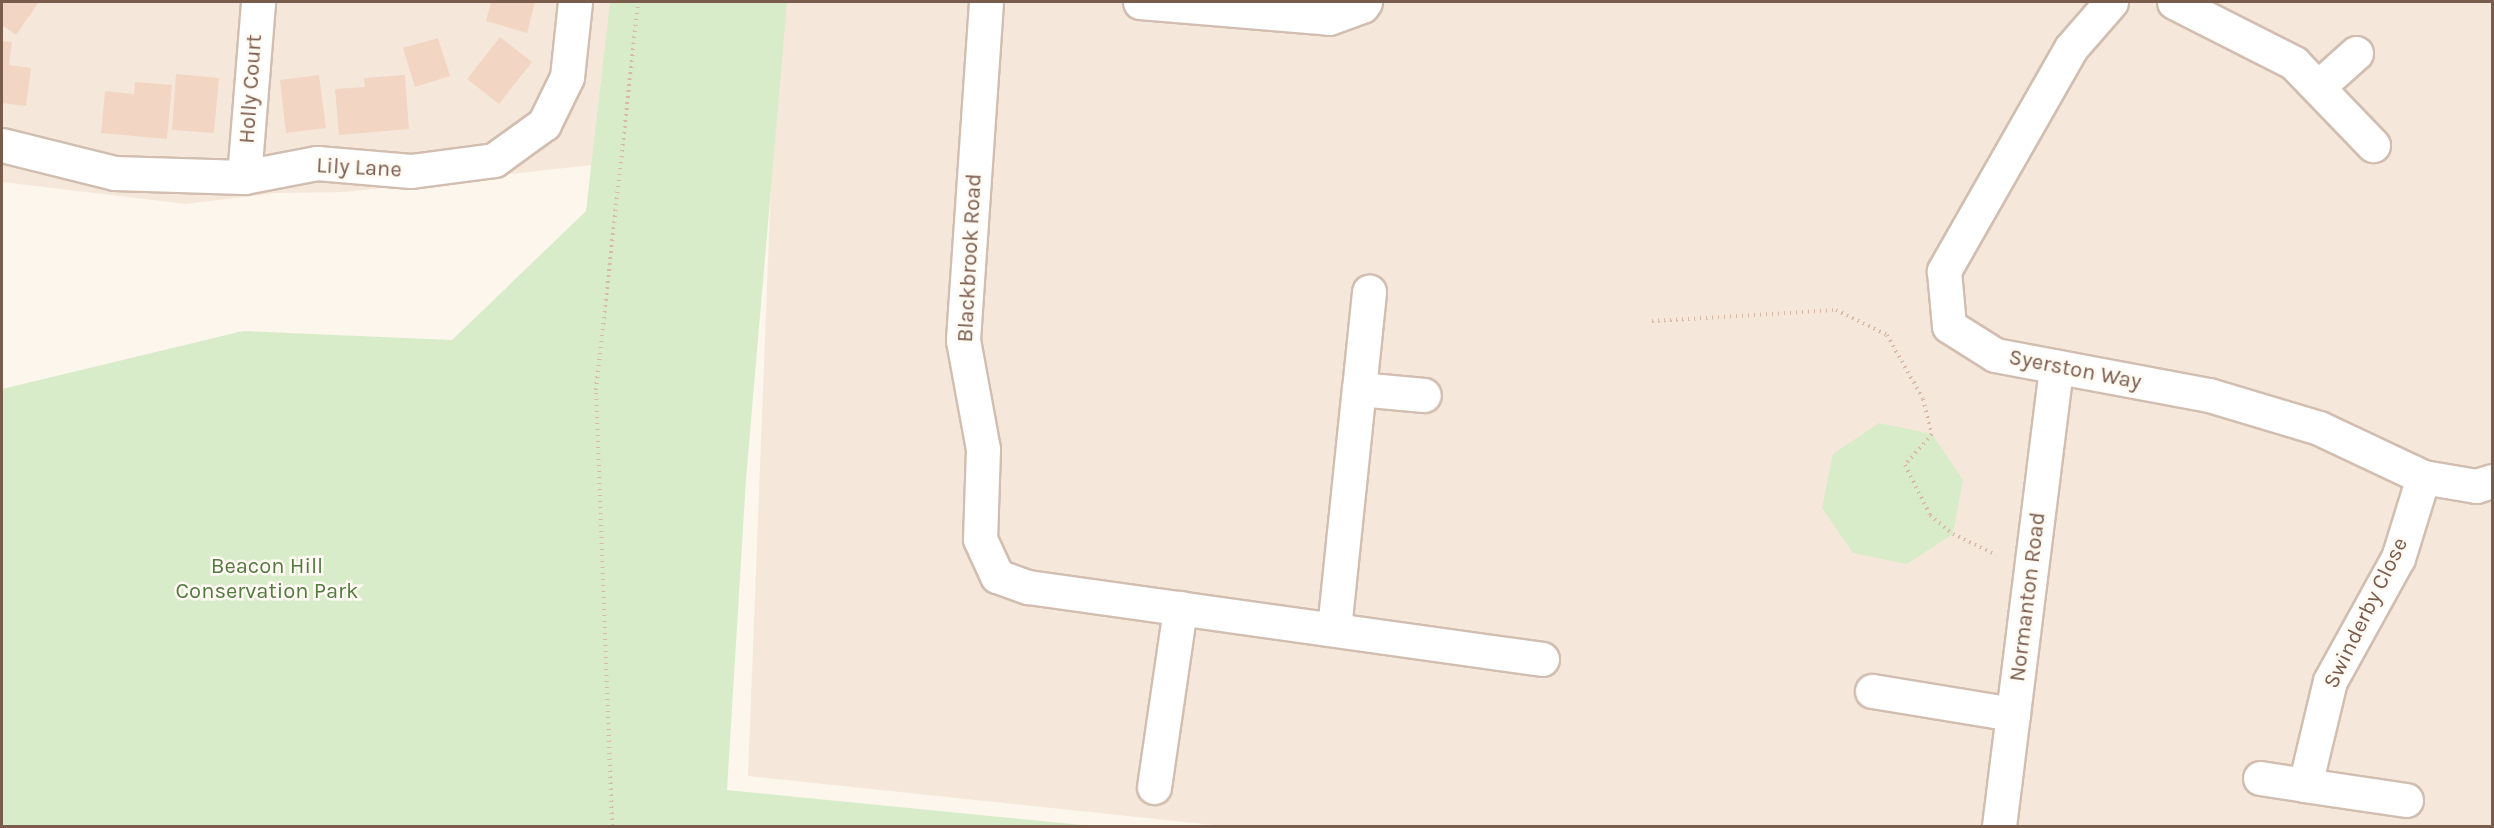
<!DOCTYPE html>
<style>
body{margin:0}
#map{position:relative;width:2494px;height:828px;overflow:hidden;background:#fdf6ec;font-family:Karla,sans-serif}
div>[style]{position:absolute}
.residential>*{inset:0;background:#f5e8da}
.green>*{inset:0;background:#d8ecc9}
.building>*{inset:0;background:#f3d5c3}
.path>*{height:4px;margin-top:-2px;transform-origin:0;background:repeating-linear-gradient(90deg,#d9b8a5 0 1.5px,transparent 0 6px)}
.roads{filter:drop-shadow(2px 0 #d1beb0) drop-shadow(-2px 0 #d1beb0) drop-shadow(0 2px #d1beb0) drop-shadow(0 -2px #d1beb0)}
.minor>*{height:33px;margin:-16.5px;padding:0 16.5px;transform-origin:16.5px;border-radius:16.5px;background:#fff}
span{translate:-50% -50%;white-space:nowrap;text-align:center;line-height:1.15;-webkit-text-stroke:5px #fffaf3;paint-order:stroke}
.street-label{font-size:22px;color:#7a5c4d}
.park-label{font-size:22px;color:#537a41}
.frame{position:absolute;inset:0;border:3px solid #7a5c4d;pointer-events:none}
</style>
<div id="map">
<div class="residential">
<i style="clip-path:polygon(2px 2px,612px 2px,601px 164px,345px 192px,276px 193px,186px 204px,2px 182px)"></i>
<i style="clip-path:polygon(785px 2px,2492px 2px,2492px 826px,1222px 826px,748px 776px,772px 157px)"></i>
</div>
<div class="green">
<i style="clip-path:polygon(610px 2px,787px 2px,746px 479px,727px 790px,1092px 826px,2px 826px,2px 389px,243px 331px,452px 340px,586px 211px)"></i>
<i style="clip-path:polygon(1879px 423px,1932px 434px,1963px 480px,1953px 534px,1907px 564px,1853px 553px,1822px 508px,1833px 454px)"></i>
</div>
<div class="building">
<i style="clip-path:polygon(2px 2px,39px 2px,16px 35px,2px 25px)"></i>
<i style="clip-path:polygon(491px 2px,535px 2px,527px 33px,486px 21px)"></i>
<i style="clip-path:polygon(500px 37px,532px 62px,499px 104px,467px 79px)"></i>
<i style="clip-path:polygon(438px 38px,450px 76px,415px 87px,403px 48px)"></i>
<i style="clip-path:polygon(2px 41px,12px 42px,9px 65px,31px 68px,26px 106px,2px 103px)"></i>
<i style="clip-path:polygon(176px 74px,219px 78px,214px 133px,172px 130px)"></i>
<i style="clip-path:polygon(319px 75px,326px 128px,286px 133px,280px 80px)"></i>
<i style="clip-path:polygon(405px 75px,409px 129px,339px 135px,335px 89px,365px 87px,364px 78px)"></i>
<i style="clip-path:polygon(135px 82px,172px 85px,167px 139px,101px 133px,105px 91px,134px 94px)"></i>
</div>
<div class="path">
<i style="left:1652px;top:321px;width:184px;rotate:-3.4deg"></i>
<i style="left:1836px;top:310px;width:57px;rotate:26.1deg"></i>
<i style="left:1887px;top:335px;width:73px;rotate:60.6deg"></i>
<i style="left:1923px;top:399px;width:36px;rotate:76deg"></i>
<i style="left:1932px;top:434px;width:41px;rotate:131.1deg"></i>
<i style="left:1905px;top:465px;width:56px;rotate:63.4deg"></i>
<i style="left:1930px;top:515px;width:30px;rotate:40deg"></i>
<i style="left:1953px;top:534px;width:48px;rotate:26deg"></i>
<i style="left:612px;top:826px;width:436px;rotate:-92.1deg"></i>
<i style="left:596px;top:390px;width:390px;rotate:-83.8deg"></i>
</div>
<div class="roads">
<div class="minor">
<i style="left:986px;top:2px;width:339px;rotate:93.9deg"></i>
<i style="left:963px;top:340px;width:111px;rotate:79.6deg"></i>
<i style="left:983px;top:449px;width:90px;rotate:91.9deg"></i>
<i style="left:980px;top:539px;width:41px;rotate:65.3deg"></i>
<i style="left:997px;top:576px;width:33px;rotate:20deg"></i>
<i style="left:1028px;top:587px;width:519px;rotate:7.97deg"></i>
<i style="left:1140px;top:2px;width:190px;rotate:4.8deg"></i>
<i style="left:1329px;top:18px;width:35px;rotate:-20deg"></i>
<i style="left:1362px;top:6px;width:5px;rotate:-53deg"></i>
<i style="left:2111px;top:2px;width:61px;rotate:131deg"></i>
<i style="left:2071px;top:48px;width:257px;rotate:119.7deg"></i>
<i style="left:1944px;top:271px;width:55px;rotate:84.8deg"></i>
<i style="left:1949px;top:326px;width:54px;rotate:32.2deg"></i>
<i style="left:1995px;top:355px;width:218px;rotate:10.6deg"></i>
<i style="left:2209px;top:395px;width:115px;rotate:16.7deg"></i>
<i style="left:2319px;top:428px;width:115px;rotate:25.2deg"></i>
<i style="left:2423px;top:477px;width:54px;rotate:9.6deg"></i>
<i style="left:2476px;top:486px;width:17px;rotate:-17deg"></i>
<i style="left:2174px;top:2px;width:135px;rotate:26.9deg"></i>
<i style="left:2294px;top:63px;width:114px;rotate:46.1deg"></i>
<i style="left:2318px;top:87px;width:51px;rotate:-41.8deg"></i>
<i style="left:2px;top:145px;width:115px;rotate:14deg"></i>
<i style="left:114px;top:173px;width:130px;rotate:1.8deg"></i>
<i style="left:244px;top:177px;width:74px;rotate:-10.9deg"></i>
<i style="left:317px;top:163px;width:94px;rotate:4.9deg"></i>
<i style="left:411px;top:171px;width:84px;rotate:-7.5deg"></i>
<i style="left:494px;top:160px;width:62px;rotate:-35.8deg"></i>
<i style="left:544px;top:124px;width:52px;rotate:-63.9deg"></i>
<i style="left:567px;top:77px;width:75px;rotate:-83.9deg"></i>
<i style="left:244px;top:177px;width:176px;rotate:-85.4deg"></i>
<i style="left:1359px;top:389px;width:98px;rotate:-84.1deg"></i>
<i style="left:1334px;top:629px;width:241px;rotate:-84.1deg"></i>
<i style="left:1359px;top:389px;width:65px;rotate:5.3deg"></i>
<i style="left:1872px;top:691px;width:143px;rotate:9.3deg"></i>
<i style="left:2260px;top:778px;width:46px;rotate:8.8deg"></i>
<i style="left:1154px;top:787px;width:181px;rotate:-81.7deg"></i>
<i style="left:2406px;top:800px;width:102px;rotate:-171.6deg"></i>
<i style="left:2305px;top:785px;width:107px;rotate:-76.5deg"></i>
<i style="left:2330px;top:681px;width:141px;rotate:-61.1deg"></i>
<i style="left:2398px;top:558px;width:85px;rotate:-72.8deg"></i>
<i style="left:1999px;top:826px;width:463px;rotate:-82.9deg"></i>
</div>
</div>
<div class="street-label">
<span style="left:251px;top:89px;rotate:-86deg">Holly Court</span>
<span style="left:359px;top:168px;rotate:3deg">Lily Lane</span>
<span style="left:970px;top:258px;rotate:-87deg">Blackbrook Road</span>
<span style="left:2075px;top:370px;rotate:11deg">Syerston Way</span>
<span style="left:2028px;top:597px;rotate:-83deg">Normanton Road</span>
<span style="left:2366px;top:613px;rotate:-64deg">Swinderby Close</span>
</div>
<div class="park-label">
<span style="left:267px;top:579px">Beacon Hill<br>Conservation Park</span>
</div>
<div class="frame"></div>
</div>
